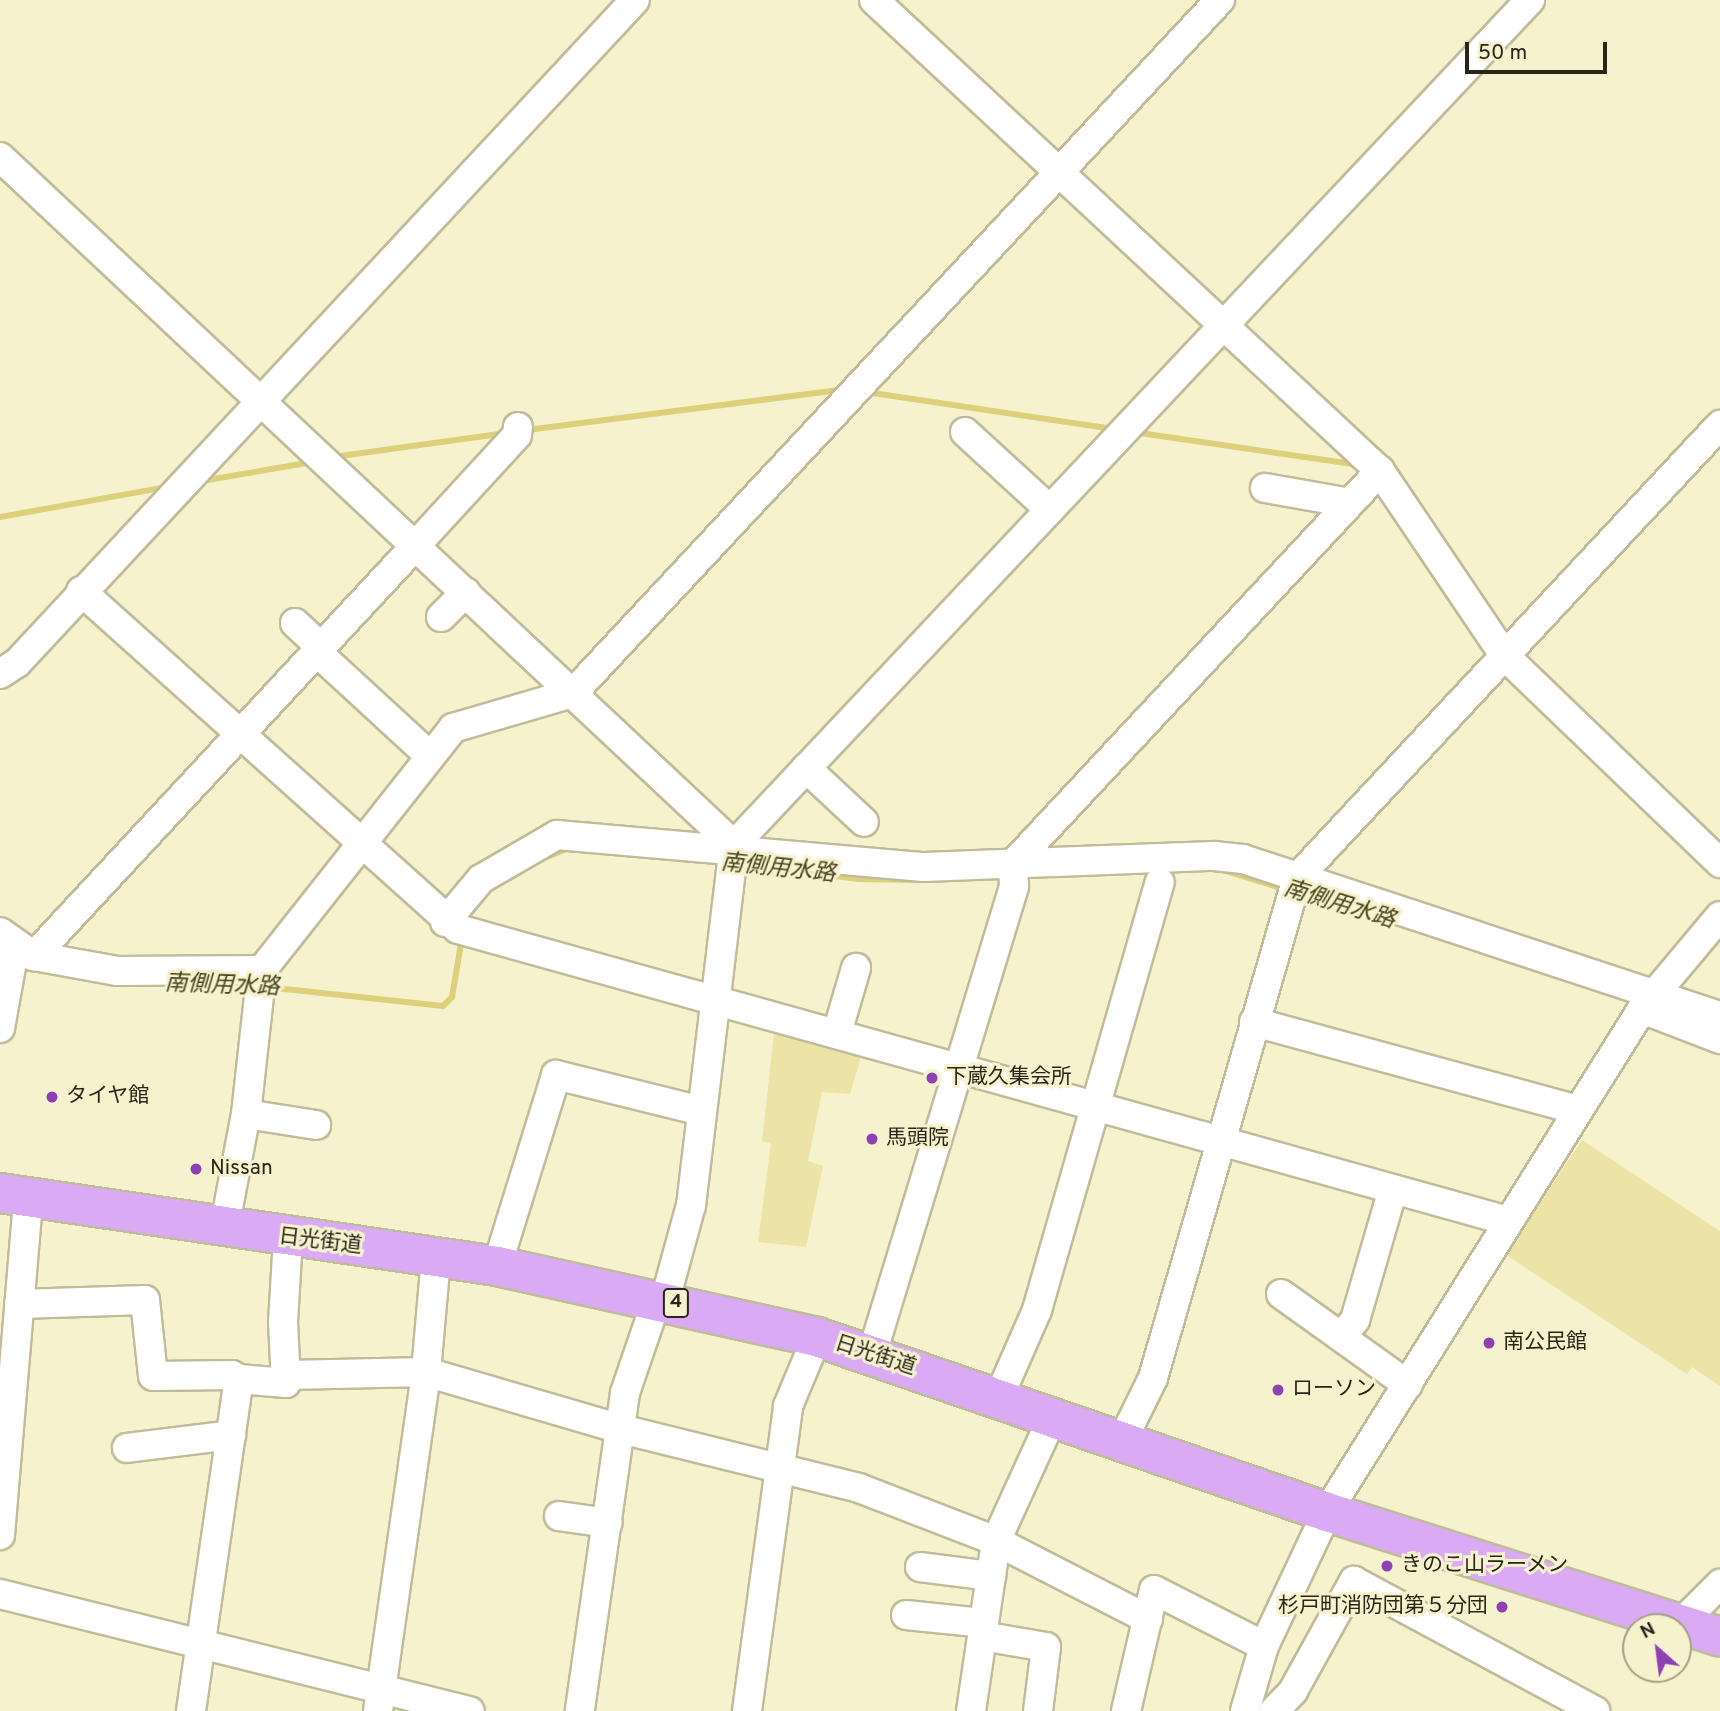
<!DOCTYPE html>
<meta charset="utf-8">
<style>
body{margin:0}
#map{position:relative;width:1720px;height:1711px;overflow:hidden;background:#f6f2ce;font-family:Overpass,"Noto Sans JP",sans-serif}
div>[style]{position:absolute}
.green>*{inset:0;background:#ece4a6}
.stream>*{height:6px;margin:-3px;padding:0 3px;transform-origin:3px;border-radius:3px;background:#dcd07b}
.roads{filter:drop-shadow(2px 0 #c0bb99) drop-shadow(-2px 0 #c0bb99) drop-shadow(0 2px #c0bb99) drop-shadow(0 -2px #c0bb99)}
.minor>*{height:28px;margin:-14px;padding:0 14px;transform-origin:14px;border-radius:14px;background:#fff}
.highway>*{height:38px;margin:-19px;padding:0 19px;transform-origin:19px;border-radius:19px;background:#daabf4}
.dots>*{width:19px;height:19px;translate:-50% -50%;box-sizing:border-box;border:4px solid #f6f2ce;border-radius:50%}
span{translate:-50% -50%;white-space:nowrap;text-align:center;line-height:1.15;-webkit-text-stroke:6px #f6f2ce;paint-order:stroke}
.shield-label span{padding:2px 5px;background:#f6f2ce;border:2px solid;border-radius:5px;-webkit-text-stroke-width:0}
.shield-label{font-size:19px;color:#282619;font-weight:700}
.poi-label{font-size:21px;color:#282619}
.left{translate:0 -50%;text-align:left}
.right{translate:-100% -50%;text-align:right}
.street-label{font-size:21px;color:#282619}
.water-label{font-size:23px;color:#48431e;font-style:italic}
.north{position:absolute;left:1622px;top:1613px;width:70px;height:70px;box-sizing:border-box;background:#f6f2ce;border:2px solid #a4a086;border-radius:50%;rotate:332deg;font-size:19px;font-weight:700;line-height:28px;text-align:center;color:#282619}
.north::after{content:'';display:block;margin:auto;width:24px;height:32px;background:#8e41b2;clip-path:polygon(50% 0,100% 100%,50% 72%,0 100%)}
.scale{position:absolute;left:1465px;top:42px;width:142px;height:32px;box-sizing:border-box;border:4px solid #282619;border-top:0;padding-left:9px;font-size:21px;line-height:24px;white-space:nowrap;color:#282619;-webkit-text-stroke:5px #f6f2ce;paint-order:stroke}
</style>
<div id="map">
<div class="green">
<i style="clip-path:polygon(775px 1024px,863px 1050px,850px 1094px,822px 1092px,808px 1161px,823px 1166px,806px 1247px,758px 1242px,771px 1143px,762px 1141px)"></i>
<i style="clip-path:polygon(1582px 1140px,1720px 1231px,1720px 1386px,1692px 1367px,1687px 1374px,1506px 1255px)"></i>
</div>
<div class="stream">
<i style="left:866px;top:392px;width:252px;rotate:8.5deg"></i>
<i style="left:527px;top:430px;width:321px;rotate:-7.3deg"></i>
<i style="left:1133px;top:432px;width:227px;rotate:8.3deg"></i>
<i style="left:333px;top:457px;width:175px;rotate:-7.9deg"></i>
<i style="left:202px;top:481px;width:112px;rotate:-9.8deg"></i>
<i style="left:0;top:517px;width:170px;rotate:-10.2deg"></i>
<i style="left:547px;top:857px;width:24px;rotate:-22deg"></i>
<i style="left:744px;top:865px;width:116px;rotate:6.9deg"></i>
<i style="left:859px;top:879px;width:55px;rotate:1deg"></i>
<i style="left:1222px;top:870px;width:66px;rotate:16.8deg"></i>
<i style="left:1299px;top:894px;width:87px;rotate:16.8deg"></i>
<i style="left:164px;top:984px;width:88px;rotate:1.3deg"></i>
<i style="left:266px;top:987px;width:178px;rotate:6.1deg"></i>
<i style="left:443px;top:1006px;width:13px;rotate:-45deg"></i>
<i style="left:452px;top:997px;width:60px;rotate:-80.4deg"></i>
</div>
<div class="roads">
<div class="minor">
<i style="left:874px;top:0;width:691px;rotate:42.95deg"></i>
<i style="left:1380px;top:471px;width:222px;rotate:56deg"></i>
<i style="left:1504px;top:655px;width:300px;rotate:43.9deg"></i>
<i style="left:0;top:157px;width:1006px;rotate:43.15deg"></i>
<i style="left:734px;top:845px;width:363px;rotate:96.8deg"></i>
<i style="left:691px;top:1205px;width:98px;rotate:105.3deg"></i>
<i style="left:665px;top:1300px;width:16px;rotate:137deg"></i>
<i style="left:653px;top:1311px;width:87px;rotate:108.9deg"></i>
<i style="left:625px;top:1393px;width:321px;rotate:98.1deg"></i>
<i style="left:965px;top:432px;width:115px;rotate:42.5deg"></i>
<i style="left:1265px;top:488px;width:86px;rotate:10deg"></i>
<i style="left:81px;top:591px;width:506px;rotate:41.88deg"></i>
<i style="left:458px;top:929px;width:1090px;rotate:15.54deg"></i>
<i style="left:441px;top:617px;width:35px;rotate:-45deg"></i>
<i style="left:295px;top:623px;width:37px;rotate:43deg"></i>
<i style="left:318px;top:653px;width:152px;rotate:42.6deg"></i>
<i style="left:0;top:674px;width:20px;rotate:-33deg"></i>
<i style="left:17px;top:663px;width:906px;rotate:-47.01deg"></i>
<i style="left:806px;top:768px;width:79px;rotate:43deg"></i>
<i style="left:734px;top:845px;width:1161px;rotate:-46.71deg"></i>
<i style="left:445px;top:922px;width:56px;rotate:-50.1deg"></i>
<i style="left:481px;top:879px;width:88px;rotate:-30.1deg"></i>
<i style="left:557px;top:835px;width:368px;rotate:5deg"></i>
<i style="left:924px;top:867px;width:290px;rotate:-2.2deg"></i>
<i style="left:1214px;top:856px;width:29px;rotate:6deg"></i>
<i style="left:1243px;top:859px;width:502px;rotate:18.22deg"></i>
<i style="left:0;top:932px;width:42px;rotate:35.2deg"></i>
<i style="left:34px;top:956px;width:84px;rotate:10.2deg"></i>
<i style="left:117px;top:971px;width:145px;rotate:-0.4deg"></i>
<i style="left:262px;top:970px;width:308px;rotate:-51.7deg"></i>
<i style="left:453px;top:728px;width:125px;rotate:-16.3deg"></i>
<i style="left:573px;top:693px;width:948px;rotate:-46.97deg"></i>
<i style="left:19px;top:952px;width:16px;rotate:15deg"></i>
<i style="left:34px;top:956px;width:561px;rotate:-47.09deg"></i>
<i style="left:416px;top:545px;width:149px;rotate:-47.4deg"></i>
<i style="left:517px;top:435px;width:8px;rotate:-83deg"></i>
<i style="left:1642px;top:1009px;width:84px;rotate:21deg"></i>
<i style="left:1254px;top:1022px;width:335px;rotate:15.2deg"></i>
<i style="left:0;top:1028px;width:79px;rotate:-79.8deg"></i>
<i style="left:837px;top:1033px;width:68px;rotate:-73.7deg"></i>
<i style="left:246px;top:1114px;width:71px;rotate:8.9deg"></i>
<i style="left:224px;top:1229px;width:117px;rotate:-79.2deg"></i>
<i style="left:246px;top:1114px;width:145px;rotate:-83.7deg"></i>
<i style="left:497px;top:1266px;width:200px;rotate:-72.8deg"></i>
<i style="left:556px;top:1075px;width:150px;rotate:13.9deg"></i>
<i style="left:1281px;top:1294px;width:156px;rotate:35.6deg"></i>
<i style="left:19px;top:1304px;width:126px;rotate:-1.8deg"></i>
<i style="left:145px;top:1300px;width:76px;rotate:84deg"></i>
<i style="left:153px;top:1376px;width:79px;rotate:-0.7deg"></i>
<i style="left:232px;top:1375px;width:8px;rotate:30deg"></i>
<i style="left:1342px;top:1336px;width:21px;rotate:-51deg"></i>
<i style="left:1355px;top:1320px;width:136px;rotate:-73.8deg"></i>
<i style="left:872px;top:1354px;width:489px;rotate:-73.1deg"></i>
<i style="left:1014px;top:886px;width:22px;rotate:-93deg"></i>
<i style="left:1013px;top:864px;width:538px;rotate:-46.96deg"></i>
<i style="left:286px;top:1375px;width:140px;rotate:-1.2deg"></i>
<i style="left:426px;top:1372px;width:203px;rotate:16.3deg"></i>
<i style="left:621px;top:1429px;width:245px;rotate:13.9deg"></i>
<i style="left:859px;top:1488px;width:147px;rotate:21.1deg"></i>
<i style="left:996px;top:1541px;width:171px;rotate:27.2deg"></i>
<i style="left:998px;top:1399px;width:97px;rotate:-66.3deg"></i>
<i style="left:1037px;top:1310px;width:445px;rotate:-74deg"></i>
<i style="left:1123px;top:1439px;width:68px;rotate:-63.8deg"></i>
<i style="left:1153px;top:1378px;width:520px;rotate:-73.93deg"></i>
<i style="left:1297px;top:878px;width:620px;rotate:-46.96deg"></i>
<i style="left:127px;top:1448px;width:105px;rotate:-7.1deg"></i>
<i style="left:559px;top:1516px;width:49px;rotate:8.1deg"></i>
<i style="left:0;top:1535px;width:337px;rotate:-85.2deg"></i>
<i style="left:920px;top:1567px;width:72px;rotate:7.2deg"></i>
<i style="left:0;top:1594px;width:484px;rotate:14deg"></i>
<i style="left:906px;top:1615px;width:77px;rotate:5.9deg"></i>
<i style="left:1680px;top:1624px;width:57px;rotate:-45deg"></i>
<i style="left:982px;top:1636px;width:65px;rotate:9.8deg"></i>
<i style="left:1046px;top:1647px;width:64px;rotate:97.1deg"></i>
<i style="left:191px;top:1711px;width:335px;rotate:-81.8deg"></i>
<i style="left:239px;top:1379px;width:47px;rotate:4.9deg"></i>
<i style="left:286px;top:1383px;width:61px;rotate:-92.8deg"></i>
<i style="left:283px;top:1322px;width:84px;rotate:-86.6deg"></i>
<i style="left:378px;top:1711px;width:342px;rotate:-81.9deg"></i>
<i style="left:426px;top:1372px;width:115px;rotate:-85deg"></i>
<i style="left:747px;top:1711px;width:308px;rotate:-82.3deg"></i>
<i style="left:788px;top:1406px;width:75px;rotate:-67.2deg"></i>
<i style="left:971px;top:1711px;width:172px;rotate:-81.6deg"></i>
<i style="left:996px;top:1541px;width:137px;rotate:-65.5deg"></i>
<i style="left:1126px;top:1711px;width:124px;rotate:-77deg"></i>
<i style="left:1154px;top:1590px;width:123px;rotate:27deg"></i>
<i style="left:1245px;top:1711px;width:68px;rotate:-73.7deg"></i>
<i style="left:1264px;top:1646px;width:148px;rotate:-64.8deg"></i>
<i style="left:1327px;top:1512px;width:593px;rotate:-57.94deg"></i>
<i style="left:1642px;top:1009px;width:121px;rotate:-50deg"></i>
<i style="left:1274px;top:1711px;width:28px;rotate:-46deg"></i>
<i style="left:1293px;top:1691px;width:126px;rotate:-61deg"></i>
<i style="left:1354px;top:1581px;width:274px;rotate:28.3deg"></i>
</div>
<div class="highway">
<i style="left:0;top:1193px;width:502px;rotate:8.36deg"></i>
<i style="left:497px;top:1266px;width:328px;rotate:12.5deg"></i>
<i style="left:817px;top:1337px;width:539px;rotate:18.94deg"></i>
<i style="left:1327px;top:1512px;width:412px;rotate:17.6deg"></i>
</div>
</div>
<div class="dots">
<i style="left:932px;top:1078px;background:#8e41b2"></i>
<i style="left:52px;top:1097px;background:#8e41b2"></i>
<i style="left:872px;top:1139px;background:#8e41b2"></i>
<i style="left:196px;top:1169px;background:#8e41b2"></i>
<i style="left:1489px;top:1343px;background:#8e41b2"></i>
<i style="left:1278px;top:1390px;background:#8e41b2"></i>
<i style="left:1387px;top:1566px;background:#8e41b2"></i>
<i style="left:1502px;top:1607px;background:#8e41b2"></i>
</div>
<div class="shield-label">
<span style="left:676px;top:1303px">4</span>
</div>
<div class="poi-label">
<span class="left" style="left:946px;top:1078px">下蔵久集会所</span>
<span class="left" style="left:66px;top:1097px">タイヤ館</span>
<span class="left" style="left:886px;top:1139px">馬頭院</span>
<span class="left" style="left:210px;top:1169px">Nissan</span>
<span class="left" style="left:1503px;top:1343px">南公民館</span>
<span class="left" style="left:1292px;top:1390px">ローソン</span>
<span class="left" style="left:1401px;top:1566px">きのこ山ラーメン</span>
<span class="right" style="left:1488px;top:1607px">杉戸町消防団第５分団</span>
</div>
<div class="street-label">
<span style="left:320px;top:1242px;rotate:7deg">日光街道</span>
<span style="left:875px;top:1356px;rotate:18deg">日光街道</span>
</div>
<div class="water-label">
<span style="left:778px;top:870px;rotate:6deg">南側用水路</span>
<span style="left:1339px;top:906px;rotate:17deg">南側用水路</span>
<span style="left:222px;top:987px;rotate:2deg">南側用水路</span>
</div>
<div class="north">N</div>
<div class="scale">50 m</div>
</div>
